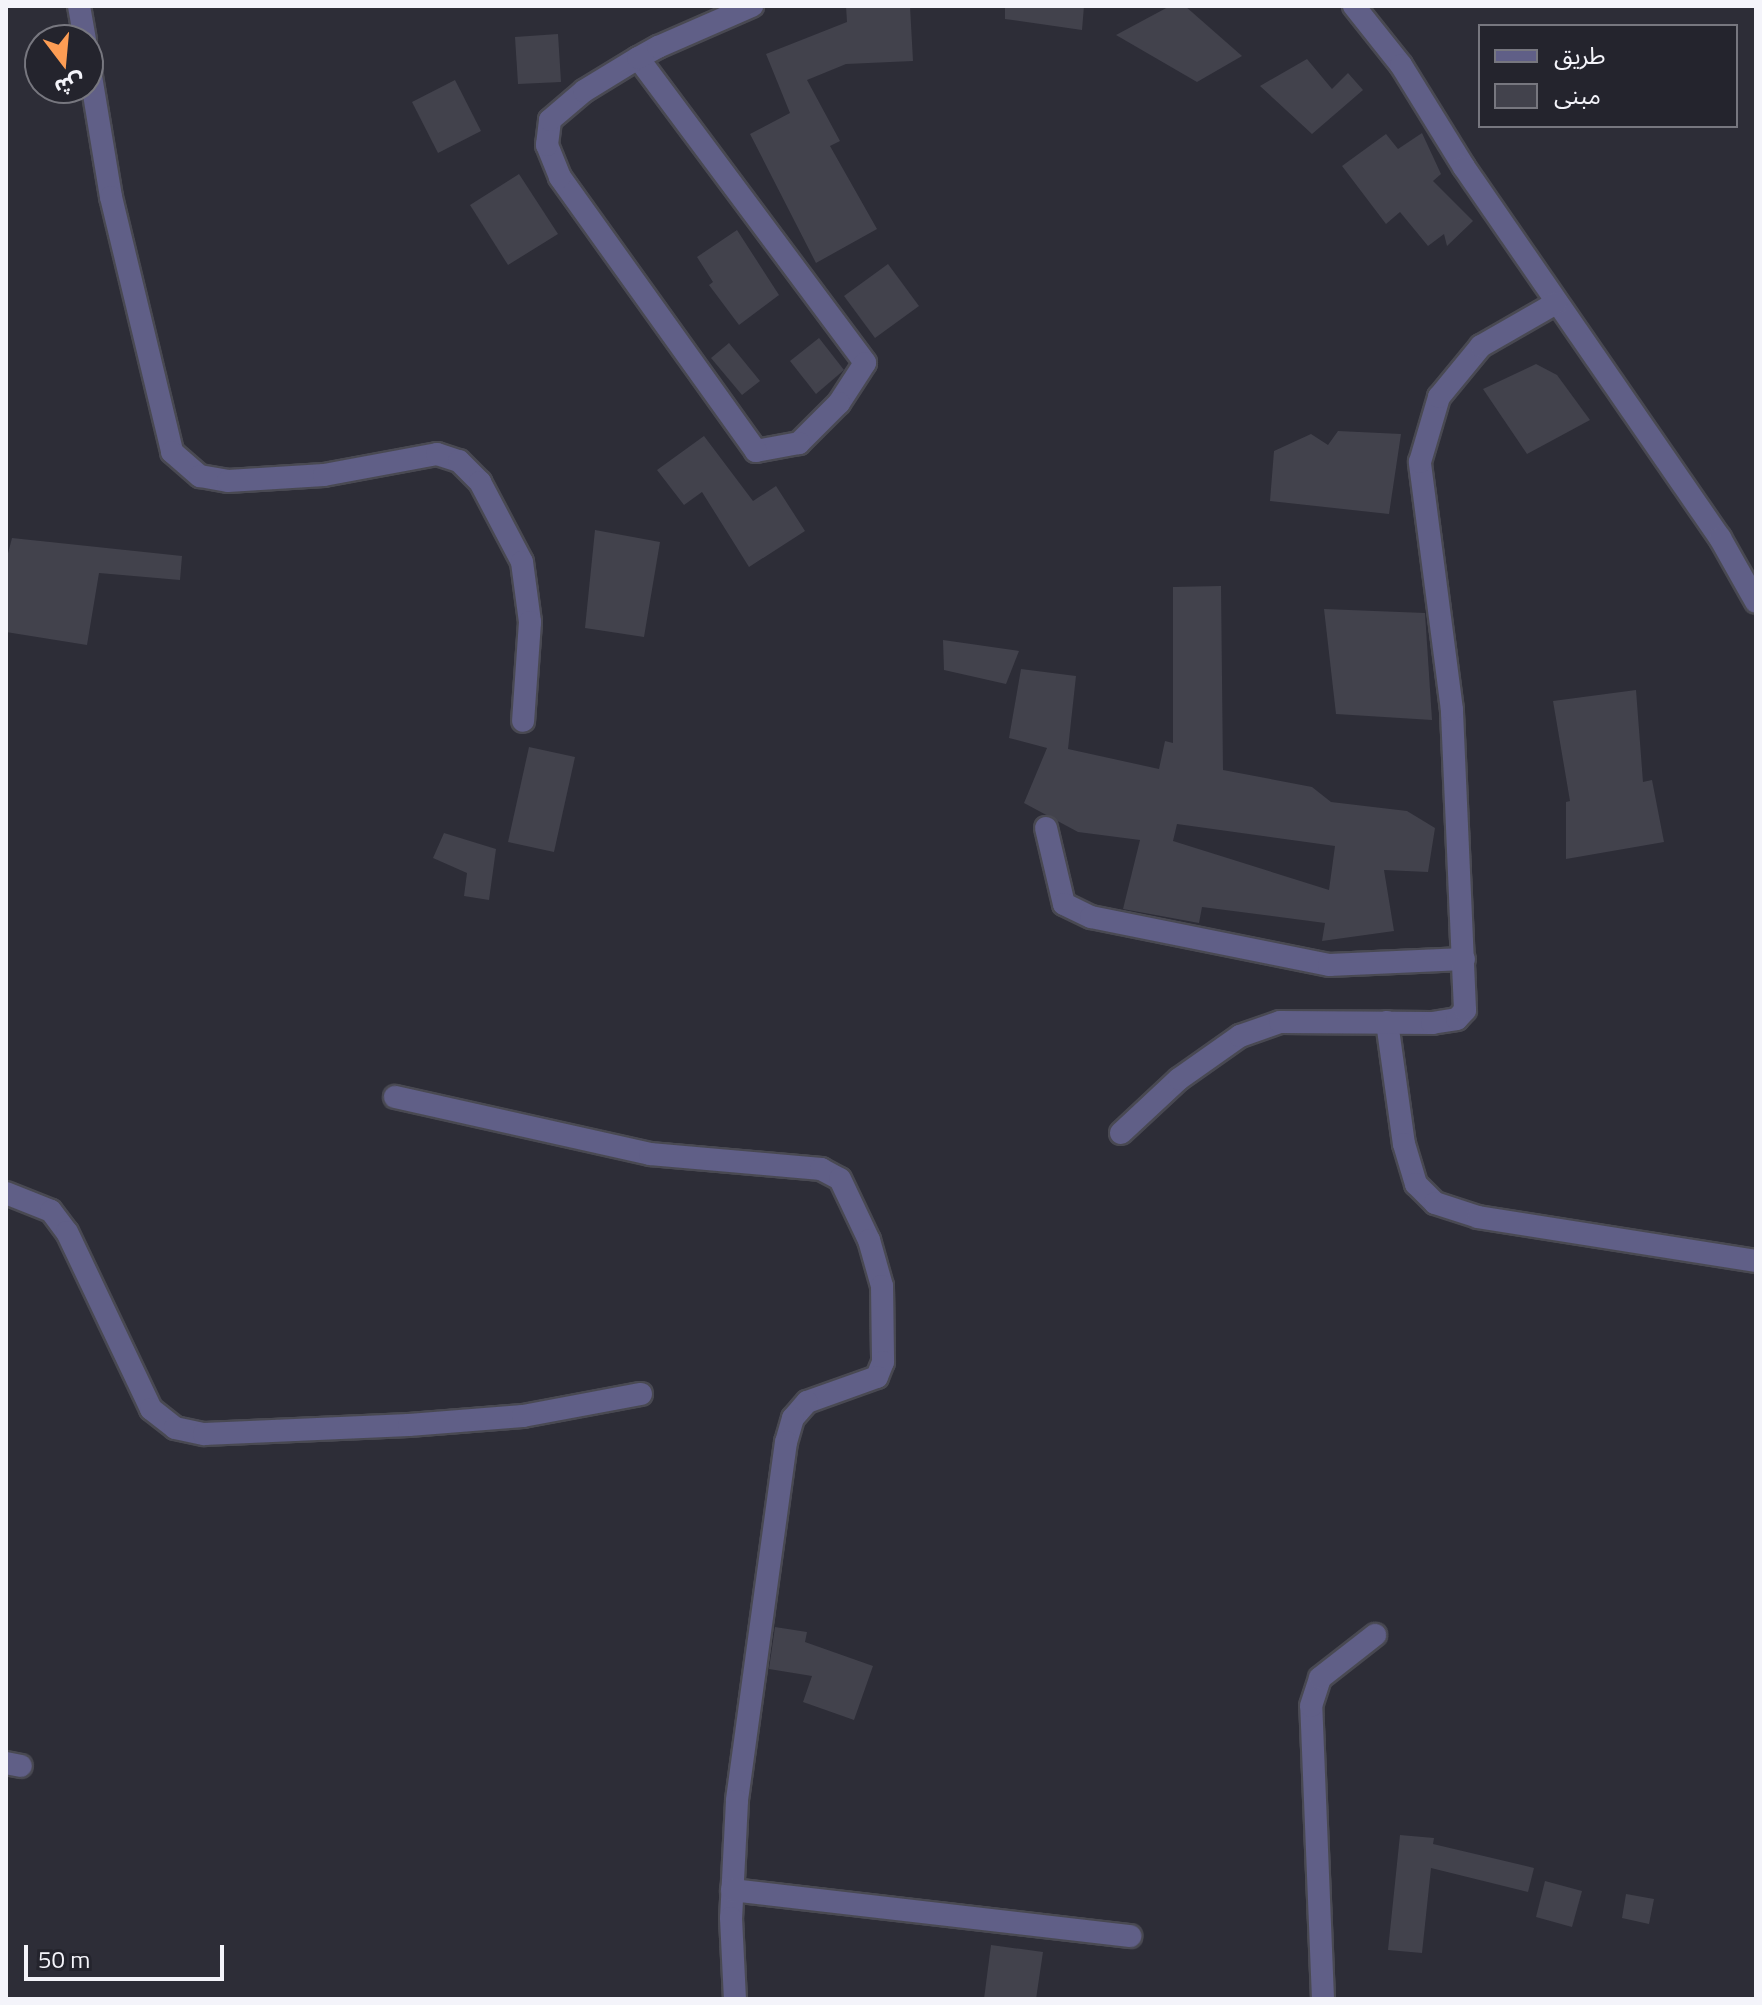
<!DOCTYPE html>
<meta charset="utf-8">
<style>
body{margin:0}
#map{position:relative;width:1762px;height:2005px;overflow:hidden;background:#2d2d37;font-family:"Titillium Web","Noto Sans Arabic",sans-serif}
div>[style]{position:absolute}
.building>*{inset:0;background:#42424c}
.roads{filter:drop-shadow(2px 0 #494952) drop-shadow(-2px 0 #494952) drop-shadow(0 2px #494952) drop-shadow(0 -2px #494952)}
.minor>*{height:22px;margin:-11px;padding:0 11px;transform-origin:11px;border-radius:11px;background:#605f87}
span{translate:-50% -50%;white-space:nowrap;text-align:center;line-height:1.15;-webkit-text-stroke:6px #24242d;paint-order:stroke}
.frame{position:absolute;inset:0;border:8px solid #f4f4fa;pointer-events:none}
.legend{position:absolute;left:1478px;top:24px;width:260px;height:104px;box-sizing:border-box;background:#24242d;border:2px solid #77777f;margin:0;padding:10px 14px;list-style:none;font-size:24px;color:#f4f4fa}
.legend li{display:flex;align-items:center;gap:16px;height:40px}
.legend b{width:40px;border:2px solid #77777f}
.north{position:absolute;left:24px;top:24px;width:80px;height:80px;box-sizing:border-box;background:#24242d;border:2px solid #77777f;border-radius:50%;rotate:164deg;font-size:22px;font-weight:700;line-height:32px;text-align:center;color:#f4f4fa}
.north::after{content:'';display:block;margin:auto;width:28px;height:36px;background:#fd9d54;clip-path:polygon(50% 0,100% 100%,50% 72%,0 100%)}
.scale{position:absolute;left:24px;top:1945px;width:200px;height:36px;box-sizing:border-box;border:4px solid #f4f4fa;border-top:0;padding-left:10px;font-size:24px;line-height:28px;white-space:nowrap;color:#f4f4fa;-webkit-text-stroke:6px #24242d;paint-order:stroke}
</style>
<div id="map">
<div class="building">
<i style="clip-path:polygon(846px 6px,910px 6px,913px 61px,846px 64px,807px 80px,840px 141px,830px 146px,877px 229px,816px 263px,750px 134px,790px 113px,766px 54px,847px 22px)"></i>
<i style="clip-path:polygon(1005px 6px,1084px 6px,1082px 30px,1005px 19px)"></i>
<i style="clip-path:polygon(1170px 6px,1185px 6px,1242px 56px,1197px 82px,1116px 35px)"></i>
<i style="clip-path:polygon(558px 34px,561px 82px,518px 84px,515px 37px)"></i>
<i style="clip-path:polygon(1307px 59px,1332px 89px,1348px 73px,1363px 90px,1312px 134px,1260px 86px)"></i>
<i style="clip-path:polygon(455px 80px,481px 131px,438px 153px,412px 102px)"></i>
<i style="clip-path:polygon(1422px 133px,1441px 174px,1433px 181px,1473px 221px,1447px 246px,1444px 234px,1428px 246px,1400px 212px,1386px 224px,1342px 166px,1386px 134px,1398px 149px)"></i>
<i style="clip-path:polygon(519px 174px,558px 234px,508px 265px,470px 205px)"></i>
<i style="clip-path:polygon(737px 230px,779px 295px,739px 325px,709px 285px,713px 282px,697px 257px)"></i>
<i style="clip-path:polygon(888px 264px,919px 306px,875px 338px,844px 296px)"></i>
<i style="clip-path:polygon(819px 338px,844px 370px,816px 394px,790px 361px)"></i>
<i style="clip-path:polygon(729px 343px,760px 381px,742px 395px,711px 358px)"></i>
<i style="clip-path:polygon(1536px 364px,1557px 375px,1590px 420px,1527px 454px,1483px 389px)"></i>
<i style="clip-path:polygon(1338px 431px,1401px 434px,1389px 514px,1270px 501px,1274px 451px,1311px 434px,1328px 445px)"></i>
<i style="clip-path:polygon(704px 436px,753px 501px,776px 486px,805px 531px,749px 567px,702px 492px,684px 505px,657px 470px)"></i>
<i style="clip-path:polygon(595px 530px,660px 542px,644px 637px,585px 628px)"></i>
<i style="clip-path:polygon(12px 538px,182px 556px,180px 580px,99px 573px,87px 645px,6px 632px,6px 561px)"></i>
<i style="clip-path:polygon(evenodd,1221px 586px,1223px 770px,1312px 787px,1331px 802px,1407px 811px,1435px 828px,1428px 872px,1384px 870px,1394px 931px,1322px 941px,1325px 923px,1202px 907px,1199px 923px,1123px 909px,1140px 840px,1078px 832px,1024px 803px,1047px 748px,1009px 738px,1021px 669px,1076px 676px,1068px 749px,1159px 769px,1165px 741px,1173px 743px,1173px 587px,1221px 586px,1177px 824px,1335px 846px,1329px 890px,1173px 841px,1177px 824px)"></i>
<i style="clip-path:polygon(1324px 609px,1425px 613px,1432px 720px,1336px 714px)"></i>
<i style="clip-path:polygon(943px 640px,1019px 651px,1006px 684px,944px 670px)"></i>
<i style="clip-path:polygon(1636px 690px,1643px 782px,1652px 780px,1664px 842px,1566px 859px,1566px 802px,1570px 801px,1553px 701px)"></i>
<i style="clip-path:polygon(529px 747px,575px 757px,554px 852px,508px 842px)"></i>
<i style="clip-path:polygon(444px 833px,496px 849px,489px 900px,464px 896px,467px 873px,433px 858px)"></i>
<i style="clip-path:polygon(775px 1627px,807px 1632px,805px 1642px,873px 1666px,854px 1720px,803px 1702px,812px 1676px,769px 1669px)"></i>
<i style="clip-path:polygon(1400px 1835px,1434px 1838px,1433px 1844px,1534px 1868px,1528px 1892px,1431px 1868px,1422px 1953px,1388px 1950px)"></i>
<i style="clip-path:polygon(1545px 1881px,1582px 1891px,1572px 1927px,1536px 1917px)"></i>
<i style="clip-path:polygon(1626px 1894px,1654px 1899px,1649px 1924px,1622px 1918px)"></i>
<i style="clip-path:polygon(991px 1945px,1043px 1952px,1036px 1999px,984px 1999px)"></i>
</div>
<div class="roads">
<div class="minor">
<i style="left:79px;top:6px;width:35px;rotate:80deg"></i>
<i style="left:1354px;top:6px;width:75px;rotate:51.5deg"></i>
<i style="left:1401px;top:65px;width:120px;rotate:58.3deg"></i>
<i style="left:1464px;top:167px;width:451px;rotate:55.4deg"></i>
<i style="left:1720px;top:538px;width:73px;rotate:60.6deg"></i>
<i style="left:88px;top:58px;width:141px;rotate:80.6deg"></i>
<i style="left:111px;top:197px;width:262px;rotate:76.5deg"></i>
<i style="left:172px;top:452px;width:37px;rotate:41deg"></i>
<i style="left:200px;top:476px;width:28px;rotate:10deg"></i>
<i style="left:228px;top:481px;width:96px;rotate:-3.6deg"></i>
<i style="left:324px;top:475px;width:115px;rotate:-10.5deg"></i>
<i style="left:437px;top:454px;width:23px;rotate:18deg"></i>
<i style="left:459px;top:461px;width:30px;rotate:45deg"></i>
<i style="left:480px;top:482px;width:90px;rotate:62.3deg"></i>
<i style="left:522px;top:562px;width:61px;rotate:82.4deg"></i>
<i style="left:530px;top:622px;width:99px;rotate:94deg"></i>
<i style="left:638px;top:58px;width:380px;rotate:53.3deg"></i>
<i style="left:865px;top:363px;width:48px;rotate:123deg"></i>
<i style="left:839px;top:403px;width:57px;rotate:135deg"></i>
<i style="left:799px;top:443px;width:44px;rotate:169.5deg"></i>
<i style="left:756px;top:451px;width:337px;rotate:-125.6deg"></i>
<i style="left:560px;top:177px;width:35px;rotate:-112deg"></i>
<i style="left:547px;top:145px;width:25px;rotate:-83deg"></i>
<i style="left:550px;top:120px;width:45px;rotate:-40.5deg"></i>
<i style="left:584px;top:91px;width:63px;rotate:-31.4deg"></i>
<i style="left:638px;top:58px;width:23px;rotate:-29deg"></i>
<i style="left:658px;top:47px;width:103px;rotate:-23.6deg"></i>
<i style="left:1046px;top:828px;width:78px;rotate:76.7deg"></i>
<i style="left:1064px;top:904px;width:30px;rotate:26deg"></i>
<i style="left:1091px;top:917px;width:243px;rotate:11.4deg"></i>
<i style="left:1329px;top:965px;width:135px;rotate:-2.5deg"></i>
<i style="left:1387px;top:1022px;width:123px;rotate:82.1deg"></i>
<i style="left:1404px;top:1144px;width:42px;rotate:73.3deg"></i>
<i style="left:1416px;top:1184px;width:27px;rotate:45deg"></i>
<i style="left:1435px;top:1203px;width:45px;rotate:18deg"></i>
<i style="left:1478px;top:1217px;width:281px;rotate:9deg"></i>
<i style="left:395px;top:1097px;width:261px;rotate:12.6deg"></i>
<i style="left:650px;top:1154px;width:172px;rotate:5deg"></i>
<i style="left:821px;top:1169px;width:21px;rotate:28deg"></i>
<i style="left:840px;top:1179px;width:68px;rotate:64.6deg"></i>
<i style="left:869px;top:1240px;width:48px;rotate:74.2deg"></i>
<i style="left:882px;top:1286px;width:76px;rotate:89.2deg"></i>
<i style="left:883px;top:1362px;width:16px;rotate:112deg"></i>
<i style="left:877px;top:1377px;width:74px;rotate:160.3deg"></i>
<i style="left:807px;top:1402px;width:21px;rotate:131deg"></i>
<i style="left:793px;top:1418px;width:25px;rotate:106deg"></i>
<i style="left:786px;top:1442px;width:362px;rotate:97.8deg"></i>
<i style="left:737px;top:1801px;width:117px;rotate:92.9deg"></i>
<i style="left:731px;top:1918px;width:81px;rotate:87.2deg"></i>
<i style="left:1121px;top:1133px;width:79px;rotate:-43deg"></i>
<i style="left:1179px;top:1079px;width:75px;rotate:-35.2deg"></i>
<i style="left:1240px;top:1036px;width:42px;rotate:-19.3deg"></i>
<i style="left:1280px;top:1022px;width:152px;rotate:0.4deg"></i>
<i style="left:1432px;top:1023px;width:25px;rotate:-9deg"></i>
<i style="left:1457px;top:1019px;width:12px;rotate:-48deg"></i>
<i style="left:1465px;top:1010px;width:300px;rotate:-92.5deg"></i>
<i style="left:1452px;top:710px;width:250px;rotate:-97.4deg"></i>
<i style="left:1420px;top:462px;width:68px;rotate:-73.7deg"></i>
<i style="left:1439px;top:397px;width:66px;rotate:-50.5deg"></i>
<i style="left:1481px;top:346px;width:86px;rotate:-29.8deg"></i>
<i style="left:6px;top:1193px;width:48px;rotate:21.8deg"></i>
<i style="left:51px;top:1211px;width:26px;rotate:53deg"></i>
<i style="left:67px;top:1232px;width:196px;rotate:64.6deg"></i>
<i style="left:151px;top:1409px;width:31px;rotate:38deg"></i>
<i style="left:175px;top:1428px;width:30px;rotate:12deg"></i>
<i style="left:204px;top:1434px;width:205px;rotate:-2.5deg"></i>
<i style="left:409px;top:1425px;width:114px;rotate:-4.5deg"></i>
<i style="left:523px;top:1416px;width:120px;rotate:-10.6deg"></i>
<i style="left:6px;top:1763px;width:15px;rotate:11deg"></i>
<i style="left:732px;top:1890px;width:401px;rotate:6.6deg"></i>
<i style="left:1323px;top:1999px;width:293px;rotate:-92.3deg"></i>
<i style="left:1311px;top:1706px;width:29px;rotate:-72deg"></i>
<i style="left:1320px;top:1678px;width:70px;rotate:-38deg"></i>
</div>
</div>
<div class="frame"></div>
<ul class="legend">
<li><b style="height:10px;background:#605f87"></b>طريق</li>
<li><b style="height:22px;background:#42424c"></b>مبنى</li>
</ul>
<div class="north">ش</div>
<div class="scale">50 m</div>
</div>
